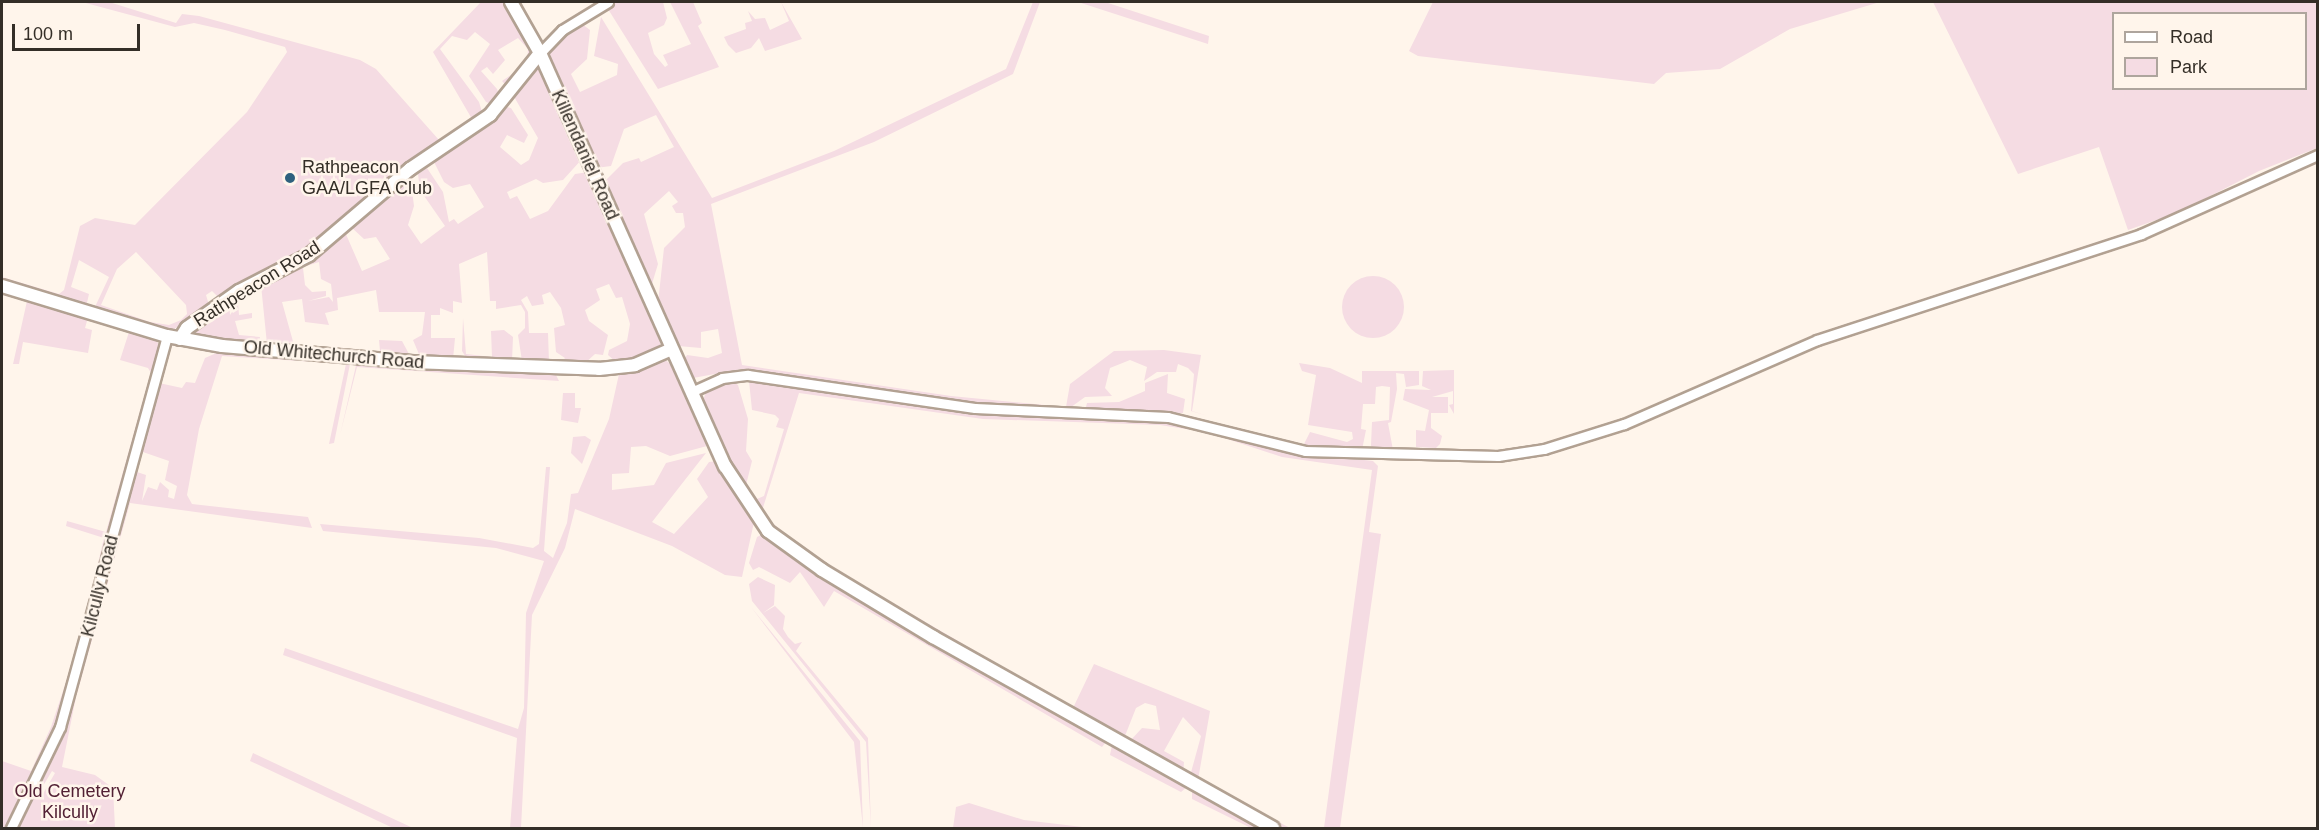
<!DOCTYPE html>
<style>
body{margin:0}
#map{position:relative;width:2319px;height:830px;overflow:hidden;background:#fff5eb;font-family:Helvetica,sans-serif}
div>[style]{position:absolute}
.green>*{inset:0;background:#f5dce3}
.round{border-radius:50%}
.roads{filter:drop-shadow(2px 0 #b2a192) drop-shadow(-2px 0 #b2a192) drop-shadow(0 2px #b2a192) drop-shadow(0 -2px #b2a192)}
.minor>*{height:9px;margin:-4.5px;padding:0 4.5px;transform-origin:4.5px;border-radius:4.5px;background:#fff}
.tertiary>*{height:12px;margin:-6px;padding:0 6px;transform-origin:6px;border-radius:6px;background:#fff}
.dots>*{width:16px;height:16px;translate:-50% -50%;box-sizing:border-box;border:3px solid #fff5eb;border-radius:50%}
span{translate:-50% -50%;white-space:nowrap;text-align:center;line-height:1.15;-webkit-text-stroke:5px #fff5eb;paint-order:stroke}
.street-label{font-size:18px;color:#342e27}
.poi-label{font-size:18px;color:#342e27}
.left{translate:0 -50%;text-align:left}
.park-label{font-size:18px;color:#522034}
.frame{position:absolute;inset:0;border:3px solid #342e27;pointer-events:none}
.legend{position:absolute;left:2112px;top:12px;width:195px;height:78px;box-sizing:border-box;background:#fff5eb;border:2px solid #aea59d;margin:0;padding:8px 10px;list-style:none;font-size:18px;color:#342e27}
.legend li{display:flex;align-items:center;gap:12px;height:30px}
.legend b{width:30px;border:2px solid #aea59d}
.scale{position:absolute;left:12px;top:24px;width:128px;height:27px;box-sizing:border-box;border:3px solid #342e27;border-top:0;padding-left:8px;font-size:18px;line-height:21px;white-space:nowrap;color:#342e27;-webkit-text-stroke:4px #fff5eb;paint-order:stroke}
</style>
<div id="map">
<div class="green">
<i style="clip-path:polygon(evenodd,82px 2px,109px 2px,176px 23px,182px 14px,199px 16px,360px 60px,376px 69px,439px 140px,327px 236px,319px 235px,313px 249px,220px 299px,212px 291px,206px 295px,209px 305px,170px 332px,94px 309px,109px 277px,79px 260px,71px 287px,89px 294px,86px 307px,2px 282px,2px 277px,59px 294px,64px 290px,80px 226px,95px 218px,135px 225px,247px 112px,287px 52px,285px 47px,225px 30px,194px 23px,175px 27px,82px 2px,136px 252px,186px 305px,187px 314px,181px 320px,169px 325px,150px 322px,101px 305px,117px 269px,136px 252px)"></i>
<i style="clip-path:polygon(481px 2px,507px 2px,533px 57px,510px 90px,502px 81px,527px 64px,528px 49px,518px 38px,498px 50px,505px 60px,493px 74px,487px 67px,481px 71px,497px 89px,501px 100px,495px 105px,486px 102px,469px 76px,490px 44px,475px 32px,467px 40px,452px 36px,440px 49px,479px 102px,483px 115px,445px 138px,472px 119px,433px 52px)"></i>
<i style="clip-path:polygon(612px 2px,663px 2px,667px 18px,664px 25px,648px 33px,654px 54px,665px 67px,668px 65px,663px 55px,691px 44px,670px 2px,693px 2px,702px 23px,698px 26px,719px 67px,658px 89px,608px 9px)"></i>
<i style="clip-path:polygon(781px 2px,802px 39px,765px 51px,759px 38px,751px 48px,736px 53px,728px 45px,724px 37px,746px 29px,745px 23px,752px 21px,748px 11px,755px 19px,765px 18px,770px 30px,789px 21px)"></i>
<i style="clip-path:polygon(1033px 2px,1040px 2px,1013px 74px,874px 142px,711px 204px,742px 365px,951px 396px,1066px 407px,1070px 384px,1114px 351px,1164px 350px,1201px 355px,1192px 411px,1208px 416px,1191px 411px,1194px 374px,1188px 368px,1178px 364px,1176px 372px,1157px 372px,1144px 381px,1147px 367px,1130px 360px,1110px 368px,1105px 388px,1112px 396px,1085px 397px,1067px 410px,949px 401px,742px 369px,693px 378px,684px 360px,687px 355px,708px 358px,722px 353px,718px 329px,701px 332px,701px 348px,678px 346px,658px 303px,664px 248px,685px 227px,683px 213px,676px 213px,672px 206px,678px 202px,669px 191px,644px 214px,658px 264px,651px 287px,602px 184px,623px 163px,639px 158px,641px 162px,674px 147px,656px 115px,624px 129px,611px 166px,596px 168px,546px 52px,552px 42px,582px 24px,590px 30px,587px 59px,571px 74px,580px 92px,617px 75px,618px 64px,594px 56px,601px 17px,712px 198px,834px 151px,1006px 69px)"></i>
<i style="clip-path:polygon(1078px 2px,1105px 2px,1209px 36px,1208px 44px)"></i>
<i style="clip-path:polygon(1433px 2px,1880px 2px,1790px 29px,1720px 69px,1666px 73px,1654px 84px,1418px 56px,1409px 51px)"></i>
<i style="clip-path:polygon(evenodd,1933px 2px,2317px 2px,2317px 148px,2259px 171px,2179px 212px,2128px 230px,2099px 147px,2018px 174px,1933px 2px,2114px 14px,2306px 14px,2306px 88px,2114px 88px,2114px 14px)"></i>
<i style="clip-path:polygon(541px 67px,582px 159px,563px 180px,543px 183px,536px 179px,507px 192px,510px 199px,517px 196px,530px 219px,548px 211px,575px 174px,589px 172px,662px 339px,660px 345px,630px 361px,616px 362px,608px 355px,609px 350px,627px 341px,630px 324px,622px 297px,616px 298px,609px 284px,596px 289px,600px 300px,585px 310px,589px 321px,608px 335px,603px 355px,595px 354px,584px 364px,561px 363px,565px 358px,556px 352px,554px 328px,565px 325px,561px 308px,550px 292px,542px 295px,544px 304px,532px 306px,527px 296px,521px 300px,528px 312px,529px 333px,548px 333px,549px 362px,522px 361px,518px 335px,525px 328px,525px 312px,521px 305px,496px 309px,496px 301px,490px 301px,487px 252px,459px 264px,462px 303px,453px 301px,453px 313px,440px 308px,440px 315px,431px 315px,431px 338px,455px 338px,453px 359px,421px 359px,413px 340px,422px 335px,425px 312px,379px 312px,376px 290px,337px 298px,338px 310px,325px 313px,329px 325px,305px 322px,302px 299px,282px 302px,294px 345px,267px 344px,261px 285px,245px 292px,298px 267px,303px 268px,305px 285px,312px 292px,326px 291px,326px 296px,308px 301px,329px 297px,333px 302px,331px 284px,321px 279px,319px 262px,306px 266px,308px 262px,345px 232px,362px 271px,390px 259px,376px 237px,364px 239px,351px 227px,410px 175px,414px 206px,408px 225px,421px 244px,445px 226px,420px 190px,418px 174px,427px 168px,443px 192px,449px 222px,454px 219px,458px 224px,484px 207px,470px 184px,453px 188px,444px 182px,432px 158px,503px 106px,511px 108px,528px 135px,524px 143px,507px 135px,500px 147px,521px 165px,529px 160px,538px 138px,513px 95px,534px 68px)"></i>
<i class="round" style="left:1342px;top:276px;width:62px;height:62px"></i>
<i style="clip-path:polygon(27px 301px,94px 318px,87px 321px,85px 328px,92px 330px,88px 353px,23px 342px,19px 364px,13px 364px)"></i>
<i style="clip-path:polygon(229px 302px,230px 315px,238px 303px,239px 315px,252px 313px,252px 318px,235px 321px,239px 335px,260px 337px,259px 343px,190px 335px,190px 329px)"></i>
<i style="clip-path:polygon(463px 318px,466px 354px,492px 357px,491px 331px,504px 330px,513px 337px,512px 361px,467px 359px,462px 351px)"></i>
<i style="clip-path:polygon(100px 321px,151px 336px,162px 347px,79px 654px,50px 738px,8px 828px,2px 828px,2px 761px,31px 771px,51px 727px,79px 643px,104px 538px,66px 526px,67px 521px,106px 532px,151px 373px,148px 368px,120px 360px,129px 332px)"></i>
<i style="clip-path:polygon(379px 340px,402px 341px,409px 354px,380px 351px)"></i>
<i style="clip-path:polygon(221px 351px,347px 360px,350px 364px,334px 443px,329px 444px,346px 364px,222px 356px,199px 429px,187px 495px,192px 504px,308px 517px,312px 528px,130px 503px,76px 697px,62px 767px,95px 775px,113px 788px,115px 828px,16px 828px,31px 795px,40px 799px,55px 773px,52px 771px,43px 786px,37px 782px,65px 723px,137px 472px,146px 475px,142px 501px,148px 487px,157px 490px,160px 482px,169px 490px,168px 497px,174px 499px,177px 486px,165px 480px,169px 461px,140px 451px,159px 383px,182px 388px,186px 382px,195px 383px,205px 358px)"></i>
<i style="clip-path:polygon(665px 360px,675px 367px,707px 446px,670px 456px,646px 446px,631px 447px,629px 473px,612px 474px,612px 490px,654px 485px,666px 463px,706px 453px,652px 522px,674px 534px,708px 497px,697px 479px,709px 462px,718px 461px,754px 522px,742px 577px,725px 575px,672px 546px,575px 509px,565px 548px,532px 615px,521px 828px,510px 828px,517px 738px,283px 655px,285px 648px,518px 729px,524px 708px,526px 613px,544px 561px,496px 548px,323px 531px,320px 524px,479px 538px,533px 548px,539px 544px,546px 467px,550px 467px,544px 551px,553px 558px,567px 523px,571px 494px,578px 493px,609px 419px,619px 374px)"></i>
<i style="clip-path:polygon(357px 361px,556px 375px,559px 381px,357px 367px,340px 435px)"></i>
<i style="clip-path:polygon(1299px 363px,1330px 368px,1362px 383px,1362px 371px,1419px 371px,1419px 385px,1406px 387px,1404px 374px,1396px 373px,1397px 389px,1391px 422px,1388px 423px,1393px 450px,1372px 452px,1371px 445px,1372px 422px,1389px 420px,1390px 387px,1382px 386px,1376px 387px,1375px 404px,1363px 404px,1361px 429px,1366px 430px,1362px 450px,1303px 446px,1310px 432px,1347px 442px,1353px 439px,1352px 432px,1308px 425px,1316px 375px,1302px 371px)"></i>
<i style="clip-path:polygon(1454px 370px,1454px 414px,1449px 405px,1453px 404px,1453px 391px,1432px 397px,1448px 397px,1448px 413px,1431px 413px,1431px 428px,1442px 436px,1440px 444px,1436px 448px,1416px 447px,1416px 430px,1425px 431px,1429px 410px,1403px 400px,1405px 389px,1431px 390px,1422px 386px,1423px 371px)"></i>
<i style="clip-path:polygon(1168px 374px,1167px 393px,1185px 399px,1183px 413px,1085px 411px,1087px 403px,1119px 402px,1145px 391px,1145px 383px)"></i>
<i style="clip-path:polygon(732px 381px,738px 385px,748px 419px,746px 451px,752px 461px,745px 489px,752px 501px,764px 496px,784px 429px,776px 427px,779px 419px,775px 415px,752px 410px,749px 381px,975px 412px,1170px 421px,1206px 428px,1205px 432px,1160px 425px,983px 419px,799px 393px,761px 514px,812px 556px,1073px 708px,1094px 664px,1210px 711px,1198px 780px,1290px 828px,1280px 828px,1198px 785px,1190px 776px,1201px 736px,1183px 717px,1164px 751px,1184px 762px,1183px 775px,1129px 742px,1142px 728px,1160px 730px,1156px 706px,1145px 703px,1136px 708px,1123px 741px,802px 553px,774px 532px,739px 487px,702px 403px,706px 392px)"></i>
<i style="clip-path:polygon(563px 393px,575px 393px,575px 408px,581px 408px,578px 423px,561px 420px)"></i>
<i style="clip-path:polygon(1211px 429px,1284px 451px,1373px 461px,1378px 466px,1369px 532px,1381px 534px,1340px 828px,1324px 828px,1372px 470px,1282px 457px,1209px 433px)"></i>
<i style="clip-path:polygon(585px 436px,591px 440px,582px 464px,571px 453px,573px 437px)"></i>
<i style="clip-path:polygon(763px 534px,1106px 742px,1102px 747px,834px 591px,824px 607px,800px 572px,790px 583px,759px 567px,753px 570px,749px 563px,757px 537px)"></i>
<i style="clip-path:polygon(758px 577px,775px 585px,774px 605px,763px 613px,775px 606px,785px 616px,783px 629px,788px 637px,795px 644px,802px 642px,796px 651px,868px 738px,871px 828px,866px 742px,752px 601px,749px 584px)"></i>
<i style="clip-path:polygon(751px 607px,860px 741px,863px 828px,854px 742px)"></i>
<i style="clip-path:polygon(1112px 745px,1187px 787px,1181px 792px,1110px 755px)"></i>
<i style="clip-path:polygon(253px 753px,370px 808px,413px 828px,393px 828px,250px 761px)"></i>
<i style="clip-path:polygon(1192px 790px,1265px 828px,1251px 828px,1192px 799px)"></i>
<i style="clip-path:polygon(969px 803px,1024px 820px,1091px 828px,953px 828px,956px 807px)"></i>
</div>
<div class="roads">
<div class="minor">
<i style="left:540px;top:53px;width:32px;rotate:-46deg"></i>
<i style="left:562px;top:30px;width:54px;rotate:-31.3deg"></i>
<i style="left:691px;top:392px;width:34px;rotate:-24deg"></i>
<i style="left:722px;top:378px;width:26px;rotate:-7deg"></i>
<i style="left:748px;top:375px;width:229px;rotate:8.3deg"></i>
<i style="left:975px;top:408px;width:193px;rotate:2.7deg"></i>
<i style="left:1168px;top:417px;width:141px;rotate:13.9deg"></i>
<i style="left:1305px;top:451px;width:193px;rotate:1.5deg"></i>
<i style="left:1498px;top:456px;width:47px;rotate:-8.7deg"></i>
<i style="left:1544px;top:449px;width:84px;rotate:-17.4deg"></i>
<i style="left:1624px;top:424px;width:210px;rotate:-23.5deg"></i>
<i style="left:1817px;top:340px;width:341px;rotate:-18.1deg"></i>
<i style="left:2141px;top:234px;width:194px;rotate:-24.1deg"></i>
<i style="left:11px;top:828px;width:112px;rotate:-64.1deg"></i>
<i style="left:60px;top:727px;width:405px;rotate:-74.7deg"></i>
</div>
<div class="tertiary">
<i style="left:511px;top:2px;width:59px;rotate:60.4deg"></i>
<i style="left:540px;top:53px;width:453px;rotate:65.9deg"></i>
<i style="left:725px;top:466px;width:78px;rotate:56.5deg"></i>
<i style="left:768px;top:531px;width:67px;rotate:35.8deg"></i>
<i style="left:822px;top:570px;width:130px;rotate:31.1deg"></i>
<i style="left:933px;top:637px;width:390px;rotate:29.3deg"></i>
<i style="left:2px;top:286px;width:172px;rotate:16.9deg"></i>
<i style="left:167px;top:336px;width:56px;rotate:10.3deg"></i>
<i style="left:222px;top:346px;width:191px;rotate:4.8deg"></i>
<i style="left:412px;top:362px;width:187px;rotate:2.1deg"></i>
<i style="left:599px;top:369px;width:36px;rotate:-6deg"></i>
<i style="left:635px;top:365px;width:40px;rotate:-23.4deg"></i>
<i style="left:180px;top:339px;width:13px;rotate:-58deg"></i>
<i style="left:187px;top:328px;width:64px;rotate:-35.4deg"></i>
<i style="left:239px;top:291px;width:79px;rotate:-27.2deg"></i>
<i style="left:309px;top:255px;width:133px;rotate:-40.4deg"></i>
<i style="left:410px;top:169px;width:97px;rotate:-34deg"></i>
<i style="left:490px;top:115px;width:80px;rotate:-51.1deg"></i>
</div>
</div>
<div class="dots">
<i style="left:290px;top:178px;background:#2e617e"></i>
</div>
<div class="street-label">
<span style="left:585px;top:155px;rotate:66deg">Killendaniel Road</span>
<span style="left:257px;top:284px;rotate:-32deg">Rathpeacon Road</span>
<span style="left:334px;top:355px;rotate:5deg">Old Whitechurch Road</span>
<span style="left:100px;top:586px;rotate:-76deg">Kilcully Road</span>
</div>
<div class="poi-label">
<span class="left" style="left:302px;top:178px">Rathpeacon<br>GAA/LGFA Club</span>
</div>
<div class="park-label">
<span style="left:70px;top:802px">Old Cemetery<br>Kilcully</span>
</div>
<div class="frame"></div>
<ul class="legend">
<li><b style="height:8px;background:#fff"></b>Road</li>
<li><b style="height:16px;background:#f5dce3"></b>Park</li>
</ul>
<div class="scale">100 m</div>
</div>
